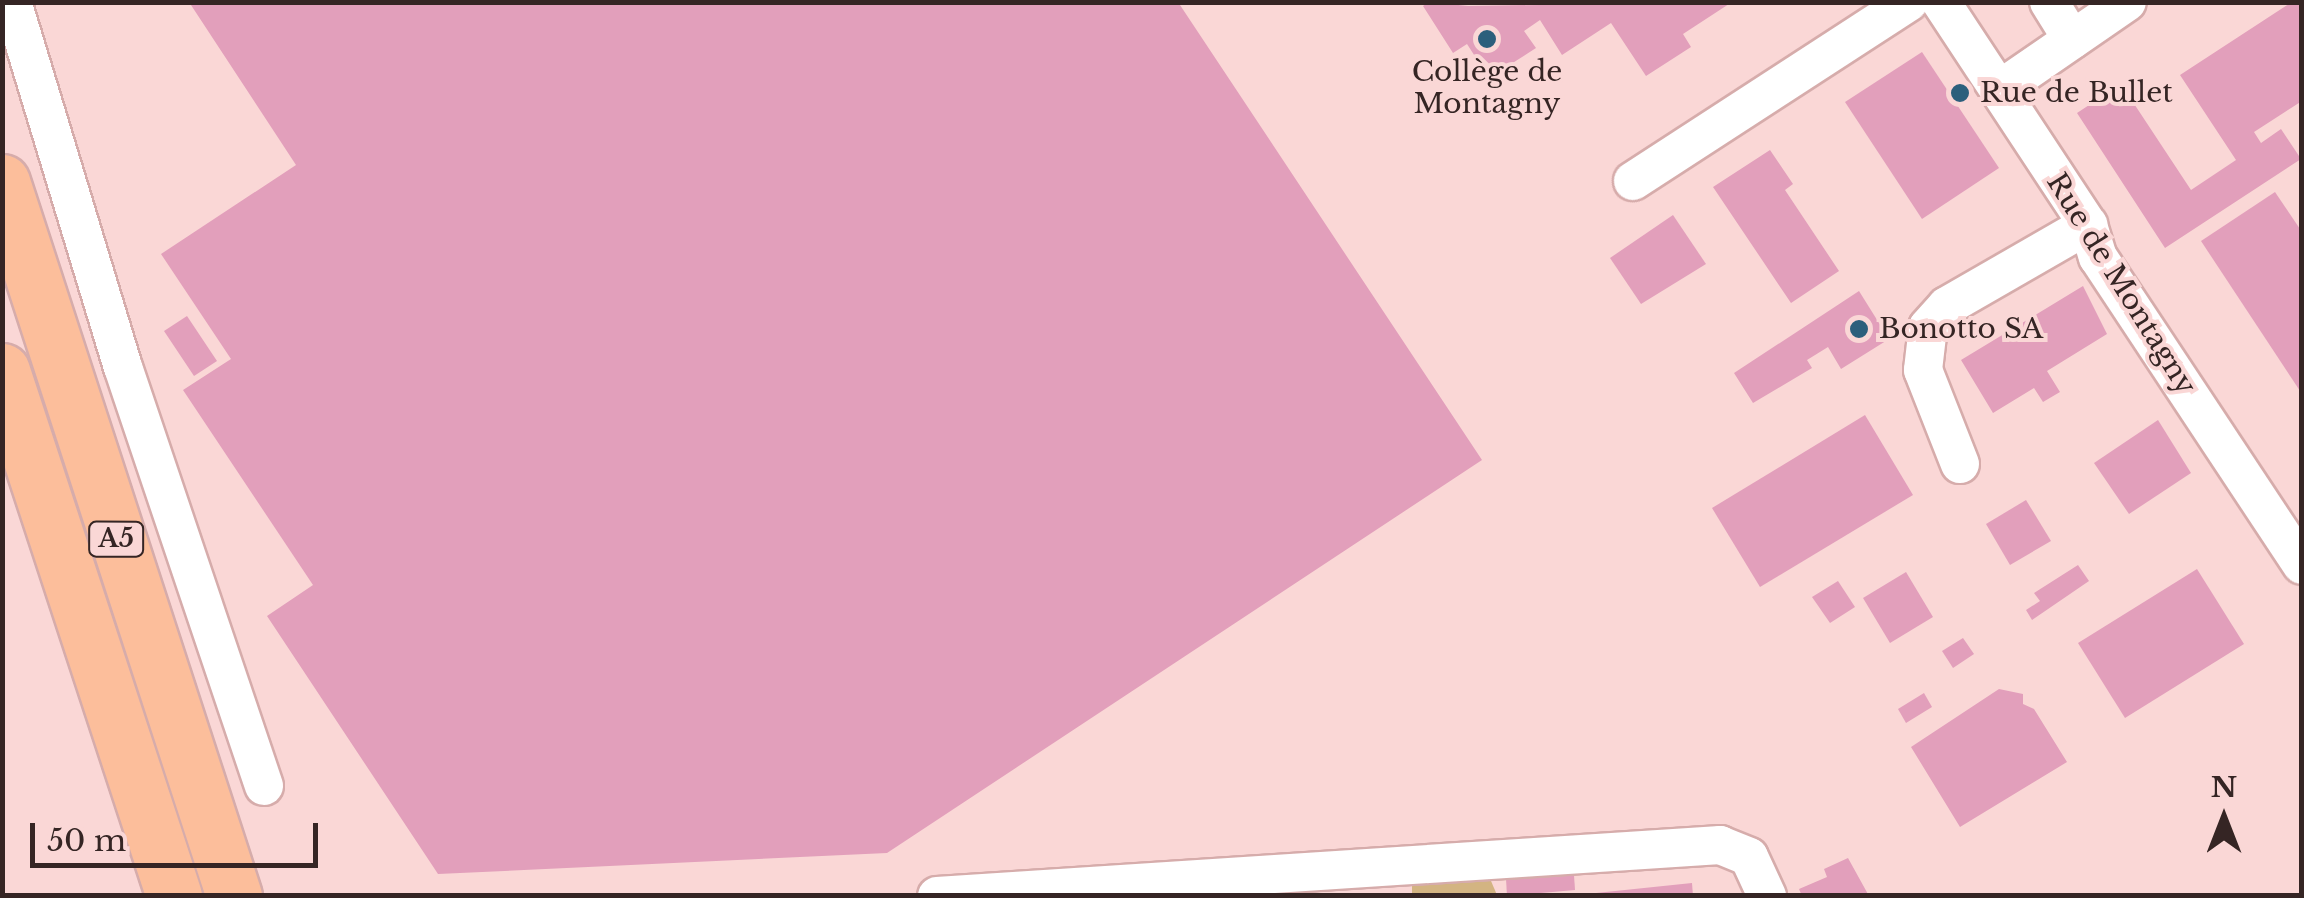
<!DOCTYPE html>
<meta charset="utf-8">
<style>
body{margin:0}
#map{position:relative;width:2304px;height:898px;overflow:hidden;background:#fad7d6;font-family:"Libre Baskerville",serif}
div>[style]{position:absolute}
.green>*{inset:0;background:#d3b482}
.building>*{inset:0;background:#e29fbb}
.roads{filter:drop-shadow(2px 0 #d6acab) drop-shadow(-2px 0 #d6acab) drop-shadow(0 2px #d6acab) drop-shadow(0 -2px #d6acab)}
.minor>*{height:38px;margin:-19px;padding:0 19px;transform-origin:19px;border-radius:19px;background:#fff}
.highway>*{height:55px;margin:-27.5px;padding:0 27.5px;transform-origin:27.5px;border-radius:27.5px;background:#fcbe9b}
.dots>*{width:28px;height:28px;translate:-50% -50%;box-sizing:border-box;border:5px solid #fad7d6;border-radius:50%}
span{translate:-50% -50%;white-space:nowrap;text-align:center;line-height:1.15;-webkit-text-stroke:8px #fad7d6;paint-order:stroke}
.shield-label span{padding:2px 8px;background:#fad7d6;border:2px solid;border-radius:8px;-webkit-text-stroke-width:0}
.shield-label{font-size:25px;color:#352524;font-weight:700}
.poi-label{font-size:28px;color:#352524}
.left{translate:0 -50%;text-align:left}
.street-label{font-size:28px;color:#352524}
.frame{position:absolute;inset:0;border:5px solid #352524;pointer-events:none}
.north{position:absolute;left:2174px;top:768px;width:100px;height:100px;-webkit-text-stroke:8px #fad7d6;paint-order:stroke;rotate:0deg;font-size:28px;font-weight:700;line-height:40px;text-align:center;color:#352524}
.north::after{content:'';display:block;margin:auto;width:35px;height:45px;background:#352524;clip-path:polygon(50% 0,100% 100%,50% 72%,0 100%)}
.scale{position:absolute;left:30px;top:823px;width:288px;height:45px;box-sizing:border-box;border:5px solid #352524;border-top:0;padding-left:12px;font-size:30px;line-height:35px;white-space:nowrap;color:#352524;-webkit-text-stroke:8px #fad7d6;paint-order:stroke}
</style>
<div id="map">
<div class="green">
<i style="clip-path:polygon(1488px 874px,1497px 895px,1412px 895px,1412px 879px)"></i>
</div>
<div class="building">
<i style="clip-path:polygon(189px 2px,1178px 2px,1482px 460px,887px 853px,438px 874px,267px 616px,313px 585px,183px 390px,231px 359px,161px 254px,296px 165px)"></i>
<i style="clip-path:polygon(1429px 2px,1468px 6px,1732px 2px,1683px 34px,1691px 47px,1646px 76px,1611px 23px,1562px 55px,1540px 20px,1524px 31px,1536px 48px,1489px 78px,1467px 44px,1453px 53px,1423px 6px)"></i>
<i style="clip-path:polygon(2292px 2px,2302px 2px,2302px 101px,2254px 132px,2261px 143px,2281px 129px,2301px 159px,2165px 248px,2077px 113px,2121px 84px,2191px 190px,2236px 160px,2180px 75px)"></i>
<i style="clip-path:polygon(1922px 52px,1999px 168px,1922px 219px,1845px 102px)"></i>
<i style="clip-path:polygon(1770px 150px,1793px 184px,1785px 190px,1839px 271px,1791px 303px,1713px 187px)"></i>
<i style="clip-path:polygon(2275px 192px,2302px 232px,2302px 394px,2201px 241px)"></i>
<i style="clip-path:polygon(1673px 215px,1706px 264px,1641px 304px,1610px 258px)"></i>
<i style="clip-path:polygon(2083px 286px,2107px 334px,2047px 371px,2060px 392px,2043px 402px,2034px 388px,1993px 413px,1961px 360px)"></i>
<i style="clip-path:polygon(1859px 291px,1889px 339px,1841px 369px,1828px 347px,1807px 360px,1812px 368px,1753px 403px,1734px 373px)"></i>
<i style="clip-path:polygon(187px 316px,217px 361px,194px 376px,164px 331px)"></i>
<i style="clip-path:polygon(1865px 415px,1913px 495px,1760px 587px,1712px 508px)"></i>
<i style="clip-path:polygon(2158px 420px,2191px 473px,2129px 514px,2094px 463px)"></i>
<i style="clip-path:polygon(2026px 500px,2051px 541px,2010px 565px,1986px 524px)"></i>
<i style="clip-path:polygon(2078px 565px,2089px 581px,2032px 620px,2026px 610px,2040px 601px,2034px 593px)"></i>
<i style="clip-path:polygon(2197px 569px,2244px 644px,2125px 718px,2078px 643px)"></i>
<i style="clip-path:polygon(1906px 572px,1933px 617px,1890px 643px,1863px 598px)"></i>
<i style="clip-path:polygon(1838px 581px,1855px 607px,1830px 623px,1812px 597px)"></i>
<i style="clip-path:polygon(1963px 638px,1974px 654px,1953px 668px,1942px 651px)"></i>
<i style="clip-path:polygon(1999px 689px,2023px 694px,2023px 704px,2034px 709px,2067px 762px,1960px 827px,1911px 747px)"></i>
<i style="clip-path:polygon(1924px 693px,1932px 707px,1906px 723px,1898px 709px)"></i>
<i style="clip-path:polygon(1848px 858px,1869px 896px,1802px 896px,1799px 889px,1827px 877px,1824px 869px)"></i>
<i style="clip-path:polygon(1574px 875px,1575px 890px,1507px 896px,1506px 879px)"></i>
<i style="clip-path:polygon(1692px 883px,1693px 896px,1596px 896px,1596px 893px)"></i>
</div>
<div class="roads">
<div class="minor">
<i style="left:12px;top:2px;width:382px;rotate:73.1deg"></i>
<i style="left:123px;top:367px;width:442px;rotate:71.4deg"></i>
<i style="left:1941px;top:2px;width:267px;rotate:56.6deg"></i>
<i style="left:2088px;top:225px;width:34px;rotate:73deg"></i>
<i style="left:2098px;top:257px;width:369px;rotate:56.5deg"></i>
<i style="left:2049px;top:2px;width:44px;rotate:58.1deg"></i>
<i style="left:1999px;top:90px;width:155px;rotate:-34.5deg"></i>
<i style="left:1633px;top:181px;width:329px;rotate:-33deg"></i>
<i style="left:1960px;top:464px;width:101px;rotate:-111.5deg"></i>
<i style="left:1923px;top:370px;width:43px;rotate:-83.4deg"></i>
<i style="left:1928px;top:327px;width:28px;rotate:-48deg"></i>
<i style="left:1947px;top:306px;width:163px;rotate:-29.9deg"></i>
<i style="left:937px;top:896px;width:785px;rotate:-3.73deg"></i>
<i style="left:1720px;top:845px;width:31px;rotate:22deg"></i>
<i style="left:1749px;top:857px;width:43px;rotate:65.2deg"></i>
</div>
<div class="highway">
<i style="left:2px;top:182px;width:751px;rotate:72deg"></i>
<i style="left:2px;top:371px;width:552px;rotate:71.86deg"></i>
</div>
</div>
<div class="dots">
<i style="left:1487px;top:39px;background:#2c5f7c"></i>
<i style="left:1960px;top:93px;background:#2c5f7c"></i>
<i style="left:1859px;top:329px;background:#2c5f7c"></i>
</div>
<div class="shield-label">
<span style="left:116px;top:539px">A5</span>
</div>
<div class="poi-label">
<span style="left:1487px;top:88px">Collège de<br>Montagny</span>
<span class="left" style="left:1980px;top:93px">Rue de Bullet</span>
<span class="left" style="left:1879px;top:329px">Bonotto SA</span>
</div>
<div class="street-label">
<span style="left:2121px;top:284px;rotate:58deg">Rue de Montagny</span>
</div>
<div class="frame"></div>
<div class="north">N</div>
<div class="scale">50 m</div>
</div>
